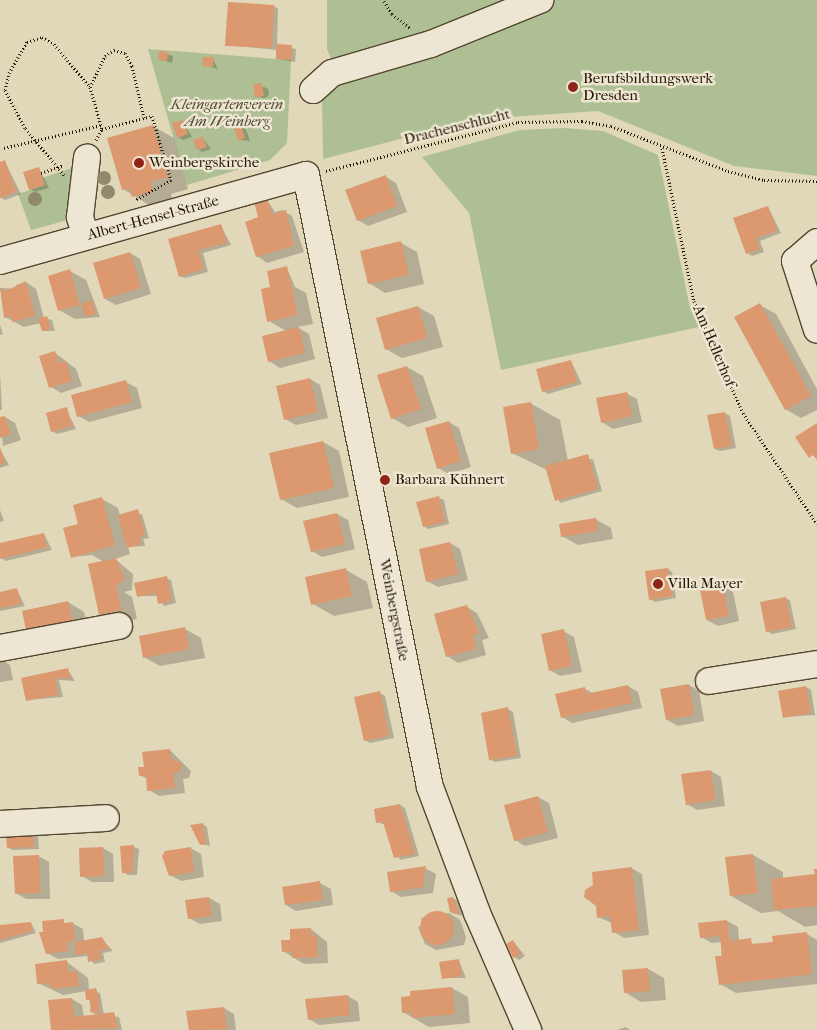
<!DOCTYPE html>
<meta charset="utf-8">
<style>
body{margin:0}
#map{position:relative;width:817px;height:1030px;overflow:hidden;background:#e1d8b9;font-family:"IM FELL French Canon",serif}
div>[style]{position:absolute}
.green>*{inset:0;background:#aec093}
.shadow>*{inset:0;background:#0003}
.round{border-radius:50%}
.building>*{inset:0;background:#dc986f}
.path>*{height:3px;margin-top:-1.5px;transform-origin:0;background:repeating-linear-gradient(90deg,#251501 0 1px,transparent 0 3.5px)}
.roads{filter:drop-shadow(1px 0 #54462f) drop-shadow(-1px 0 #54462f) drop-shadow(0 1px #54462f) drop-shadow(0 -1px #54462f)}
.minor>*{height:26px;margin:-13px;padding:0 13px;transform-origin:13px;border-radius:13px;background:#ece6d2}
.trees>*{width:14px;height:14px;margin:-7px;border-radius:50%;background:#90896c}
.dots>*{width:14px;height:14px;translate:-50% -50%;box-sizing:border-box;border:2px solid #ece6d2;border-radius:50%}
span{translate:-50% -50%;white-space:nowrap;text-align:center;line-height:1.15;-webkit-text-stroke:5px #ece6d2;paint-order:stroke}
.poi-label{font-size:15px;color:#251501}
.left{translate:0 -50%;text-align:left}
.park-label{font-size:15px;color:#4e482d;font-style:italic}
.street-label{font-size:15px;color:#251501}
</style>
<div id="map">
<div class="green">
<i style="clip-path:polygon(327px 0,817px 0,817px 176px,734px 166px,598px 111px,478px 119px,323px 159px,322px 97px,332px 61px,327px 49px)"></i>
<i style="clip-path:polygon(148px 49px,291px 60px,287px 143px,270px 160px,187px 185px)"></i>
<i style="clip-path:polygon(564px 128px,603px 131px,658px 155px,690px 308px,699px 327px,501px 370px,469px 213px,422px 157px,520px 130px)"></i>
<i style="clip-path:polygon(78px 166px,75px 218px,31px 230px,18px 194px,45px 185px,42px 178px)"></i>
</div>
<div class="shadow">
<i style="clip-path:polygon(274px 6px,278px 9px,277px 45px,296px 49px,295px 62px,277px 59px,277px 50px,227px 45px)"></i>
<i style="clip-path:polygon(160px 52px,173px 56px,172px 63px,159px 59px)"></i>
<i style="clip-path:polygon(213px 59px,218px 69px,203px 65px)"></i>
<i class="round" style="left:257.5px;top:86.5px;width:11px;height:11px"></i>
<i style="clip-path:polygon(183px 121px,192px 137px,183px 140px,178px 137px)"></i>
<i style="clip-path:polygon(240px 123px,245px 126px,250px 141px,239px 140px)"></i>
<i style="clip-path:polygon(153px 126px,174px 138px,188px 189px,171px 194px,173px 203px,154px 208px,123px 189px)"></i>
<i style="clip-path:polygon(203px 138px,211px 149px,202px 152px,198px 149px)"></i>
<i style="clip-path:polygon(5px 162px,21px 194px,5px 200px,0 197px,0 163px)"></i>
<i style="clip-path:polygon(39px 168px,49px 188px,35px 192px,30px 189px)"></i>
<i style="clip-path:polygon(386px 177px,396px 183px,407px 212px,368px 226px,358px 220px)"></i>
<i style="clip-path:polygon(267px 200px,275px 212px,282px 210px,292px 216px,304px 252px,267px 263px,257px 256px,260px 218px)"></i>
<i style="clip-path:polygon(768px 207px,781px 233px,760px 241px,764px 252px,752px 256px,747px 253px)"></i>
<i style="clip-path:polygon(221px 226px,231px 245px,203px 253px,208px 272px,185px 278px,180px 276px,170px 240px)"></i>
<i style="clip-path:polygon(401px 243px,417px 252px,424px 284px,385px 293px,369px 283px)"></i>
<i style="clip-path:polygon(130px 253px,140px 259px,151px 294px,116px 305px,105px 299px)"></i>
<i style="clip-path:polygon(287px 268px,295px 287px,306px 293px,313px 324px,297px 327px,309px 334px,315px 359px,280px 368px,269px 361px,286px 331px,269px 321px,274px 288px)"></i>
<i style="clip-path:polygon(70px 271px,86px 280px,100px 317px,75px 319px,59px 310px)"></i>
<i style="clip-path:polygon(26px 282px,36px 289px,44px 318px,52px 320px,55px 331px,43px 331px,41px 323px,24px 327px,5px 317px,0 288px,18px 289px,16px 285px)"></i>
<i style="clip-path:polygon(760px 305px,776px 314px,817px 389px,817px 410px,801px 418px,785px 409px)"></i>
<i style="clip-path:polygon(418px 307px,434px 316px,443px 347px,402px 358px,386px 349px)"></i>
<i style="clip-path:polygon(0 325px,3px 334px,0 335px)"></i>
<i style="clip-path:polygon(54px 352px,76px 369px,82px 386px,61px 393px,51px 387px)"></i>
<i style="clip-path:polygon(571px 361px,582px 384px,548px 394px,543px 391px)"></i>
<i style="clip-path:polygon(407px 367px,423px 376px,437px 418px,408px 427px,392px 418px,379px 376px)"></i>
<i style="clip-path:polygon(0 373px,2px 410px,0 410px)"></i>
<i style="clip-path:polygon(310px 379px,320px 385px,328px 418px,296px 425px,285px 419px)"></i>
<i style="clip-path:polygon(126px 382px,137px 388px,142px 408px,89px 422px,78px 416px)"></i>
<i style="clip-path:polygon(626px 393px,637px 399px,642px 422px,613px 429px,602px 422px)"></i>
<i style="clip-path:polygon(530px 403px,560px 420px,568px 461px,593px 459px,602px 491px,560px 503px,547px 470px,512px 453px)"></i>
<i style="clip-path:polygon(66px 409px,76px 429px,57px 434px,52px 431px)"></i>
<i style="clip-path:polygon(725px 413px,730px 416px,736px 448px,720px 451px,715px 449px)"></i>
<i style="clip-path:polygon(5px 417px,15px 423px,21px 440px,3px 446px,0 419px)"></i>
<i style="clip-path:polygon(449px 422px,459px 428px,471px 467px,449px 474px,438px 468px)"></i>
<i style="clip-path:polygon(323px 442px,339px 451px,349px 497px,297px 508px,281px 499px)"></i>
<i style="clip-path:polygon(0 449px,9px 465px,0 468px)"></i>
<i style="clip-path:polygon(439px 498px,444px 500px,449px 524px,428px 529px,424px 526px)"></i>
<i style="clip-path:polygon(102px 499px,118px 508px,120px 516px,142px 514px,149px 538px,143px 539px,145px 546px,128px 547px,130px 554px,115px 559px,133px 574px,132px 590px,124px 592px,132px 597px,137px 619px,116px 623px,100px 614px,104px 562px,92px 555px,72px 557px,78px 525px)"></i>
<i style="clip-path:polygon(0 510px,4px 521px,0 522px)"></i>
<i style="clip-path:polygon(337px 514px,348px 520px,355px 549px,322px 557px,312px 551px)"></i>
<i style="clip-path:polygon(595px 519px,611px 528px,613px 539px,578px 545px,562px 536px)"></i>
<i style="clip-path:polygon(44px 534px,52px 550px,6px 561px,1px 558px,0 544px)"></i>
<i style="clip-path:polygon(450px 543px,460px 549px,468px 580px,438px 587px,427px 581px)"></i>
<i style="clip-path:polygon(668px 569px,672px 572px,676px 598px,655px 602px,650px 599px)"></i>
<i style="clip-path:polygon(346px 570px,367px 582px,373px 608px,334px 616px,313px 604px)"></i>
<i style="clip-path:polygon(166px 578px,171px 580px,176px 603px,164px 606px,158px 596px,138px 596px)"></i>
<i style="clip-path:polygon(723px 586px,733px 592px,739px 621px,718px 626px,707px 620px)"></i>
<i style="clip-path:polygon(17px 590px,25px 606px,0 611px,0 593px)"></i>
<i style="clip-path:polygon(786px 598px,790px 601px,796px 629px,772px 634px,767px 631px)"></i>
<i style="clip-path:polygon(68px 602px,84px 612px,89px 633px,44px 642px)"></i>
<i style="clip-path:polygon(467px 607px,477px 613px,489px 638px,482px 640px,486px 655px,458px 663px,447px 656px)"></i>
<i style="clip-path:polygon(185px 629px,201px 638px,205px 658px,160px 666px,144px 657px)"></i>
<i style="clip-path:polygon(563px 631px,574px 637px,582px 672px,560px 676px,550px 670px)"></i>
<i style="clip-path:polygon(0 659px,10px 665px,13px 680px,0 682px)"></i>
<i style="clip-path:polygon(68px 670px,75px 681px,59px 680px,63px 697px,27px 700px,23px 679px)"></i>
<i style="clip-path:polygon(689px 685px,699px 691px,704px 721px,678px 726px,667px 720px)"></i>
<i style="clip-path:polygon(628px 686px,638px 692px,642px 708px,572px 723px,562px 717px,585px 689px,593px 693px)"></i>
<i style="clip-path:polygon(806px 687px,811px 690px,815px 715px,784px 717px)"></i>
<i style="clip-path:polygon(380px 693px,385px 696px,394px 738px,370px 743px,365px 740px)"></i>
<i style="clip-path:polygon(508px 709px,513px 712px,521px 758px,495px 762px,491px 760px)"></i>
<i style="clip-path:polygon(170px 750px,191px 771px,189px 778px,183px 779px,185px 793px,159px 796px,149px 790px,147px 779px,140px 775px)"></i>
<i style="clip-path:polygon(711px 771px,721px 777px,725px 806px,697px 810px,687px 804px)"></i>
<i style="clip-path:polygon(538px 797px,549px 803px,558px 838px,525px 846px,515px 840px)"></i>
<i style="clip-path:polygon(400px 805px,405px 808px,419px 856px,400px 860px,385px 825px,378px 822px)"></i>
<i style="clip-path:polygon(203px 824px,207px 827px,210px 846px,201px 844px)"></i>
<i style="clip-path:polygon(7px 832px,38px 833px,39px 849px,13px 850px,8px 848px)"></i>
<i style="clip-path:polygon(134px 847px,139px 849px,137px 875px,128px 875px,123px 872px)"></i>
<i style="clip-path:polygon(103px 848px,113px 854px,114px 882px,92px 882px,82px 876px)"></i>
<i style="clip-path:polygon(190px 848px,201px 854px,204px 877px,181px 881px,170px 875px)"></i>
<i style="clip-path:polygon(753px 855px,783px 872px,783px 879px,816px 875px,817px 870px,817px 925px,805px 927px,778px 911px,761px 913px,731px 896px)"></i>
<i style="clip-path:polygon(38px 856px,49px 862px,50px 899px,26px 899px,16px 893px)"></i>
<i style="clip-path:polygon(425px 868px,436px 874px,433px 893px,401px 897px,391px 891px)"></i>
<i style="clip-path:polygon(631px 868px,642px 874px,649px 935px,624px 938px,614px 932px,612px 923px,598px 917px)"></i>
<i style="clip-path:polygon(320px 883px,331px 889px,333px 905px,296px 911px,286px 905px)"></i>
<i style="clip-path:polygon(209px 898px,220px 904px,222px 921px,200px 924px,189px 918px)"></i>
<i style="clip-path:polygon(453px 898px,458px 901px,464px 916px,451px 913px,448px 899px)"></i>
<i style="clip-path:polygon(449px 913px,460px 920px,466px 937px,464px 945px,436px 950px,425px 944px,418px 927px,423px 926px,421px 918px)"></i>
<i style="clip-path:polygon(727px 921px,738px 927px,739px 941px,760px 945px,807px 934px,817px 940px,817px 984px,736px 993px,720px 984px,722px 942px,712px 943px,701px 937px,699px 925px)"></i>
<i style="clip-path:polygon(31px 923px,36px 933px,0 943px,0 927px)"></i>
<i style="clip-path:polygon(44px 923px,72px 923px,83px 929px,84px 941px,101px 938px,113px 951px,103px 953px,105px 962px,94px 964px,88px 956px,58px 959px,47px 953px)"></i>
<i style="clip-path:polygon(311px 929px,327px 942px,328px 963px,304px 964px,283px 951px)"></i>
<i style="clip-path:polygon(513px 941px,525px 956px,519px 960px,514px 957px)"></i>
<i style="clip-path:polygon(459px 961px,466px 978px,443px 978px)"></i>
<i style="clip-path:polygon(67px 962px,88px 978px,89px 990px,100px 993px,104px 1015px,119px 1017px,122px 1030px,52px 1030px,49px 1001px,72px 999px,82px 1005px,84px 1017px,98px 1016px,92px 1012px,87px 991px,63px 995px,38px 983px)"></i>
<i style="clip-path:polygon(648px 969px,664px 978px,666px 1000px,641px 1002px,626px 993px)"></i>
<i style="clip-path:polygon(452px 988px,468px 997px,470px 1023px,429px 1027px,403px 1012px)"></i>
<i style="clip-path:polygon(348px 996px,358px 1002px,360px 1021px,319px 1025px,309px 1019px)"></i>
<i style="clip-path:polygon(224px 1008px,234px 1014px,236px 1030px,190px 1030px,188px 1012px)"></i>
<i style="clip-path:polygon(626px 1027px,630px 1030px,617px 1030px)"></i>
</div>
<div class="building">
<i style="clip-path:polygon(228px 2px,274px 5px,272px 48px,225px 46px)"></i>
<i style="clip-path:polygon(276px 44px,292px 45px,291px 60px,276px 59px)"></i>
<i style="clip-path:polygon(159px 51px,168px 52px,167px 61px,158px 60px)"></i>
<i style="clip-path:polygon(203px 57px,214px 57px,213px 67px,202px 66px)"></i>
<i style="clip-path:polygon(262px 83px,264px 96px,255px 98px,253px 84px)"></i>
<i style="clip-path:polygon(183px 120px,188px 134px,177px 138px,172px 123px)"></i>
<i style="clip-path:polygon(240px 122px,245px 138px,238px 141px,233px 124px)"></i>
<i style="clip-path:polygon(153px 125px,168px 177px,151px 182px,153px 191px,132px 197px,129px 188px,122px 190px,107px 138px)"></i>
<i style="clip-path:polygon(203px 137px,207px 147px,197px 150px,193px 140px)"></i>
<i style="clip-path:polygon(5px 160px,16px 192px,0 198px,0 162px)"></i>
<i style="clip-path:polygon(39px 167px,45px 185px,29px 190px,23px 172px)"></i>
<i style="clip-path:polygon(386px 175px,397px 206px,357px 221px,345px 190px)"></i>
<i style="clip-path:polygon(267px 198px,272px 214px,286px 210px,294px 246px,256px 257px,245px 222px,258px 217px,254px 202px)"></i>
<i style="clip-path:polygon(768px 206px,777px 231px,756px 238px,760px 249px,746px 254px,733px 218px)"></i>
<i style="clip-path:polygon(221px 224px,227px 243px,198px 250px,204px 269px,179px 277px,168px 239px)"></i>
<i style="clip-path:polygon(401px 241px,409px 275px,368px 284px,360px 251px)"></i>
<i style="clip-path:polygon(130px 252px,141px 288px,104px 299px,93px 263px)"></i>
<i style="clip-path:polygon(287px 266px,298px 315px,267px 322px,261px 289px,270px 287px,267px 271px)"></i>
<i style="clip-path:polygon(70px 269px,80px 305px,58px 311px,48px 276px)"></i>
<i style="clip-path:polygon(26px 281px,35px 316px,12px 322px,11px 316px,4px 318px,0 287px,4px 292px)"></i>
<i style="clip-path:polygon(92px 300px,96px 314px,85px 317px,81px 304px)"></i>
<i style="clip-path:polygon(760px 303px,811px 396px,785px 410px,734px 317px)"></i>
<i style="clip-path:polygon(418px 306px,427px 338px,385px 350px,376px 318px)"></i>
<i style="clip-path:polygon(47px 316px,51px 329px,42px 331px,38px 319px)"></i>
<i style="clip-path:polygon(299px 327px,305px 353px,268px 362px,262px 336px)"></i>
<i style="clip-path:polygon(55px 351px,59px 363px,66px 361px,72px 381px,49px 388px,39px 356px)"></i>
<i style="clip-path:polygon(571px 360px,577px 382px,542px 392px,536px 369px)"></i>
<i style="clip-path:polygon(407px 366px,421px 409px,391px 419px,377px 375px)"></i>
<i style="clip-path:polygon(310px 378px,318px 412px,284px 420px,276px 386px)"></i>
<i style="clip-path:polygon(126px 380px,132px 402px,77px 417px,71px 395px)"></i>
<i style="clip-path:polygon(627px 392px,632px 416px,601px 423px,596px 398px)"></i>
<i style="clip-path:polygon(531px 402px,539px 449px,511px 454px,503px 407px)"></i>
<i style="clip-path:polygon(67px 407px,72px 426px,51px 432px,46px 413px)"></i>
<i style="clip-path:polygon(725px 412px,732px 446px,714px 449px,707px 415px)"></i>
<i style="clip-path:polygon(5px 416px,11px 434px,0 438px,0 417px)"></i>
<i style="clip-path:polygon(449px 421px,461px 461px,437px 469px,425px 428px)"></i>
<i style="clip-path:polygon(817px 423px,817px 460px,813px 455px,809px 458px,795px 437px)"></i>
<i style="clip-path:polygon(323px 441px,334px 488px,280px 500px,269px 453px)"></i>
<i style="clip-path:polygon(0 447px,5px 463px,0 464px)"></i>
<i style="clip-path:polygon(588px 454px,598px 489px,555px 501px,545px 466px)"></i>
<i style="clip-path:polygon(439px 496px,445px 522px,423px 527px,416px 502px)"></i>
<i style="clip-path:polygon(102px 497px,115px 545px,71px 558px,63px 528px,78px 524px,73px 505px)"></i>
<i style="clip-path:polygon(138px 509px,145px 535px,139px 537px,141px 544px,127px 548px,118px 515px)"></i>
<i style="clip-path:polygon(337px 513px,345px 544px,311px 552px,303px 521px)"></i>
<i style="clip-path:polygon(596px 518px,598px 531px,561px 537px,559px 524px)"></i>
<i style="clip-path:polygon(44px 533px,47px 547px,0 559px,0 543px)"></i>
<i style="clip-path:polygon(450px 542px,458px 574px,426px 582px,419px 549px)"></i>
<i style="clip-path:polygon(116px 558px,125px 579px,116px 586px,122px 610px,99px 615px,88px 564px)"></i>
<i style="clip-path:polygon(346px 568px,352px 596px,311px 605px,305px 577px)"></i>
<i style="clip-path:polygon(668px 568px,672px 596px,649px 600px,645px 571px)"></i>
<i style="clip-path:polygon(167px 576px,172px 601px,158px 604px,156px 593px,137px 597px,134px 583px)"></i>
<i style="clip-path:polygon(723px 585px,729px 616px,706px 620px,700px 590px)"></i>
<i style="clip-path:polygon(17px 588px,21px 604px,0 608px,0 592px)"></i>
<i style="clip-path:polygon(786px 597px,792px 627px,766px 632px,760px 602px)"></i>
<i style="clip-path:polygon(68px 601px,73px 624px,27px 634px,22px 611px)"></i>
<i style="clip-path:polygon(467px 605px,479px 633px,473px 635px,476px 649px,446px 657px,434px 614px)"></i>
<i style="clip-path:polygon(185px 627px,189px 649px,143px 658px,139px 636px)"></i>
<i style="clip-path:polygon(564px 629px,572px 666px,549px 671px,541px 634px)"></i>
<i style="clip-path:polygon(68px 668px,71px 679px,55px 678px,58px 695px,26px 701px,21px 678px)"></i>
<i style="clip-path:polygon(689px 684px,694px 715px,666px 720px,660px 689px)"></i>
<i style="clip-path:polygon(628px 685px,632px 703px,561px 718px,555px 694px,585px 687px,586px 694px)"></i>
<i style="clip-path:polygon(806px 686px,811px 713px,783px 718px,778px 691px)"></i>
<i style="clip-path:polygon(380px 691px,389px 736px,364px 741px,354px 697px)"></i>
<i style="clip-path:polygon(508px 707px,517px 756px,489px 760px,481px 713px)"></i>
<i style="clip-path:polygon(170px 749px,171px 758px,182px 764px,179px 773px,173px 773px,175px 788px,147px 791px,146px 775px,139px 776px,138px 767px,144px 767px,142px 752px)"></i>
<i style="clip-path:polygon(711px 770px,715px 800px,686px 805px,681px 774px)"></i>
<i style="clip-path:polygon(538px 796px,548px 832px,514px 841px,504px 805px)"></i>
<i style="clip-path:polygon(400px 804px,415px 854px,394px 858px,383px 822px,376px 823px,374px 809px)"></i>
<i style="clip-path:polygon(203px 823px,206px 844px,200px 845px,190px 825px)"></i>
<i style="clip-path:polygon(33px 829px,34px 847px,7px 848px,6px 831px)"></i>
<i style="clip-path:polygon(134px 845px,132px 873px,122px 873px,120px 846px)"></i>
<i style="clip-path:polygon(103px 847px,104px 876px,80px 877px,79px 848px)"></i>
<i style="clip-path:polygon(191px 847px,194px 872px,169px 876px,162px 856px,165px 851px)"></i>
<i style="clip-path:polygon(753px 854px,758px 893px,730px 896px,725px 857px)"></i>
<i style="clip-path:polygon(39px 855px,40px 893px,15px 894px,13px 856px)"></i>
<i style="clip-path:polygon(426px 866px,423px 887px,390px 892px,387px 872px)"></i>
<i style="clip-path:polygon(632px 867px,639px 930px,612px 933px,610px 916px,597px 918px,596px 906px,584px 897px,585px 890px,593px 885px,592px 872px)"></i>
<i style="clip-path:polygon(814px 869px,817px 869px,817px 906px,774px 910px,771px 879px,815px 874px)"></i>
<i style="clip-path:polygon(320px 881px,323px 900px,285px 905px,282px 887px)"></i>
<i style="clip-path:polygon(209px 897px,212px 916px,188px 919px,185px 900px)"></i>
<i style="clip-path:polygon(453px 897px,460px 914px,450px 912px,447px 898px)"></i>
<i class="round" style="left:420px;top:911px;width:34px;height:34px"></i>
<i style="clip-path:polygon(64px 919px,64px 923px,73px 922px,75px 941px,67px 942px,68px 951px,46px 954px,39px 932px,43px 932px,42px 921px)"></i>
<i style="clip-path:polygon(727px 920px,730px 941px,751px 938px,752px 944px,773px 942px,772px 936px,807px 932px,812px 974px,719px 985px,715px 956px,722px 956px,720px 936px,700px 938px,698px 923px)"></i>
<i style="clip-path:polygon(31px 922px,32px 931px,0 940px,0 925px)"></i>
<i style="clip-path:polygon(311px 928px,311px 935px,317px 935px,318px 957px,292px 958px,292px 951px,282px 952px,281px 940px,290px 940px,290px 929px)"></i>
<i style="clip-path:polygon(102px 937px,109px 949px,99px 950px,101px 959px,88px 962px,87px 953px,75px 955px,75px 942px)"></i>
<i style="clip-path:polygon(513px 940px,521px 954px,513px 958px,506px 944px)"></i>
<i style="clip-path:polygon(459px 959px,462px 976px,442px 979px,439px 962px)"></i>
<i style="clip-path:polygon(67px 960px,68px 972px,77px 971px,79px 986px,51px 989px,50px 983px,37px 984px,35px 964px)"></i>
<i style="clip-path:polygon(648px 968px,650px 991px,624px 993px,622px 970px)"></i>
<i style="clip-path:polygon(452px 987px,455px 1014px,412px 1018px,411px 1012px,402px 1013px,401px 997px,410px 996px,410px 991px)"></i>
<i style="clip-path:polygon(96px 988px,99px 998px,99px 1013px,90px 1012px,91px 1000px,86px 1000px,85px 990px)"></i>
<i style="clip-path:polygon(348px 995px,350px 1015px,308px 1020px,305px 999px)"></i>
<i style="clip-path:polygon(72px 998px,74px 1017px,114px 1012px,118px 1028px,51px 1030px,48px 1000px)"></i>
<i style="clip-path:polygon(224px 1007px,227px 1029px,189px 1030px,186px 1011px)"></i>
</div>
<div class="path">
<i style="left:384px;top:1px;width:15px;rotate:58deg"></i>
<i style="left:392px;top:14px;width:23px;rotate:38deg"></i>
<i style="left:90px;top:87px;width:34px;rotate:-64deg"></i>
<i style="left:105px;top:56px;width:11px;rotate:-34deg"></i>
<i style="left:114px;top:50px;width:11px;rotate:15deg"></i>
<i style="left:125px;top:53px;width:15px;rotate:62deg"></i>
<i style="left:132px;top:66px;width:53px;rotate:77deg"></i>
<i style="left:96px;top:140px;width:13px;rotate:-61deg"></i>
<i style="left:102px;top:129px;width:52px;rotate:-14.6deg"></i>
<i style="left:152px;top:116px;width:67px;rotate:73.5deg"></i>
<i style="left:171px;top:180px;width:41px;rotate:150.9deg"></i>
<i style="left:4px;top:148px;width:100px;rotate:-13.3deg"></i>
<i style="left:662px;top:148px;width:156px;rotate:78.2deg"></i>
<i style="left:694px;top:301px;width:41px;rotate:67.2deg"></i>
<i style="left:710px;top:339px;width:81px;rotate:66deg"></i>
<i style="left:743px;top:413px;width:133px;rotate:56.3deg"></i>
<i style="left:326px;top:171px;width:198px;rotate:-14.3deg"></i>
<i style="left:518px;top:122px;width:64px;rotate:-0.9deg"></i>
<i style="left:582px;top:121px;width:29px;rotate:10deg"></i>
<i style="left:611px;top:126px;width:125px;rotate:21deg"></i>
<i style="left:728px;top:171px;width:37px;rotate:14deg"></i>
<i style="left:764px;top:180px;width:53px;rotate:1.1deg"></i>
<i style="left:41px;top:173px;width:24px;rotate:-19deg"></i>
<i style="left:64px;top:175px;width:61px;rotate:-129.7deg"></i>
<i style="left:25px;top:128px;width:43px;rotate:-117.8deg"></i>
<i style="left:5px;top:90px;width:17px;rotate:-77deg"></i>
<i style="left:9px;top:73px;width:36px;rotate:-60deg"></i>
<i style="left:27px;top:42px;width:16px;rotate:-18deg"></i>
<i style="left:42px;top:37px;width:14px;rotate:30deg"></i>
<i style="left:54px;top:44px;width:56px;rotate:50.1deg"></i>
<i style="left:90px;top:87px;width:44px;rotate:74.1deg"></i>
</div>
<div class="roads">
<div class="minor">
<i style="left:313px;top:90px;width:25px;rotate:-42deg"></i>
<i style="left:332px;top:73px;width:103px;rotate:-16.3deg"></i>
<i style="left:431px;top:44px;width:118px;rotate:-22deg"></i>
<i style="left:86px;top:236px;width:20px;rotate:-108deg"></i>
<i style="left:80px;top:217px;width:60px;rotate:-83.3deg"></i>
<i style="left:817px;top:242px;width:29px;rotate:139deg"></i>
<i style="left:795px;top:261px;width:72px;rotate:72.3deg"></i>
<i style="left:0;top:261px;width:318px;rotate:-15.7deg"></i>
<i style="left:306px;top:175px;width:624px;rotate:78.55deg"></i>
<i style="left:430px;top:787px;width:134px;rotate:69.5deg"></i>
<i style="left:477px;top:913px;width:128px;rotate:66.4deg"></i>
<i style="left:0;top:648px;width:121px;rotate:-10.5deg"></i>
<i style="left:709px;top:681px;width:109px;rotate:-8.9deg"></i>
<i style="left:0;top:824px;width:106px;rotate:-3.2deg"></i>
</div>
</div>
<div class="trees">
<i style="left:104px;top:178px"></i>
<i style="left:108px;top:192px"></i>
<i style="left:35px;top:199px"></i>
</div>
<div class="dots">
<i style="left:573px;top:87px;background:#8f2418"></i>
<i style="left:139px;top:163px;background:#8f2418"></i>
<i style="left:385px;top:480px;background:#8f2418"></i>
<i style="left:658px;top:584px;background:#8f2418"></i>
</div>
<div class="poi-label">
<span class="left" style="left:583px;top:87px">Berufsbildungswerk<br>Dresden</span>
<span class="left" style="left:149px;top:163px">Weinbergskirche</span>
<span class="left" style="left:395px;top:480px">Barbara Kühnert</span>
<span class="left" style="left:668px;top:584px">Villa Mayer</span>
</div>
<div class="park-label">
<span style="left:227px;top:113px">Kleingartenverein<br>Am Weinberg</span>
</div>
<div class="street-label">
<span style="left:457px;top:127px;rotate:-14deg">Drachenschlucht</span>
<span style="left:153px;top:218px;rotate:-15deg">Albert-Hensel-Straße</span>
<span style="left:714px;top:346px;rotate:67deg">Am Hellerhof</span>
<span style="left:394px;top:610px;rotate:79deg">Weinbergstraße</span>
</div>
</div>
